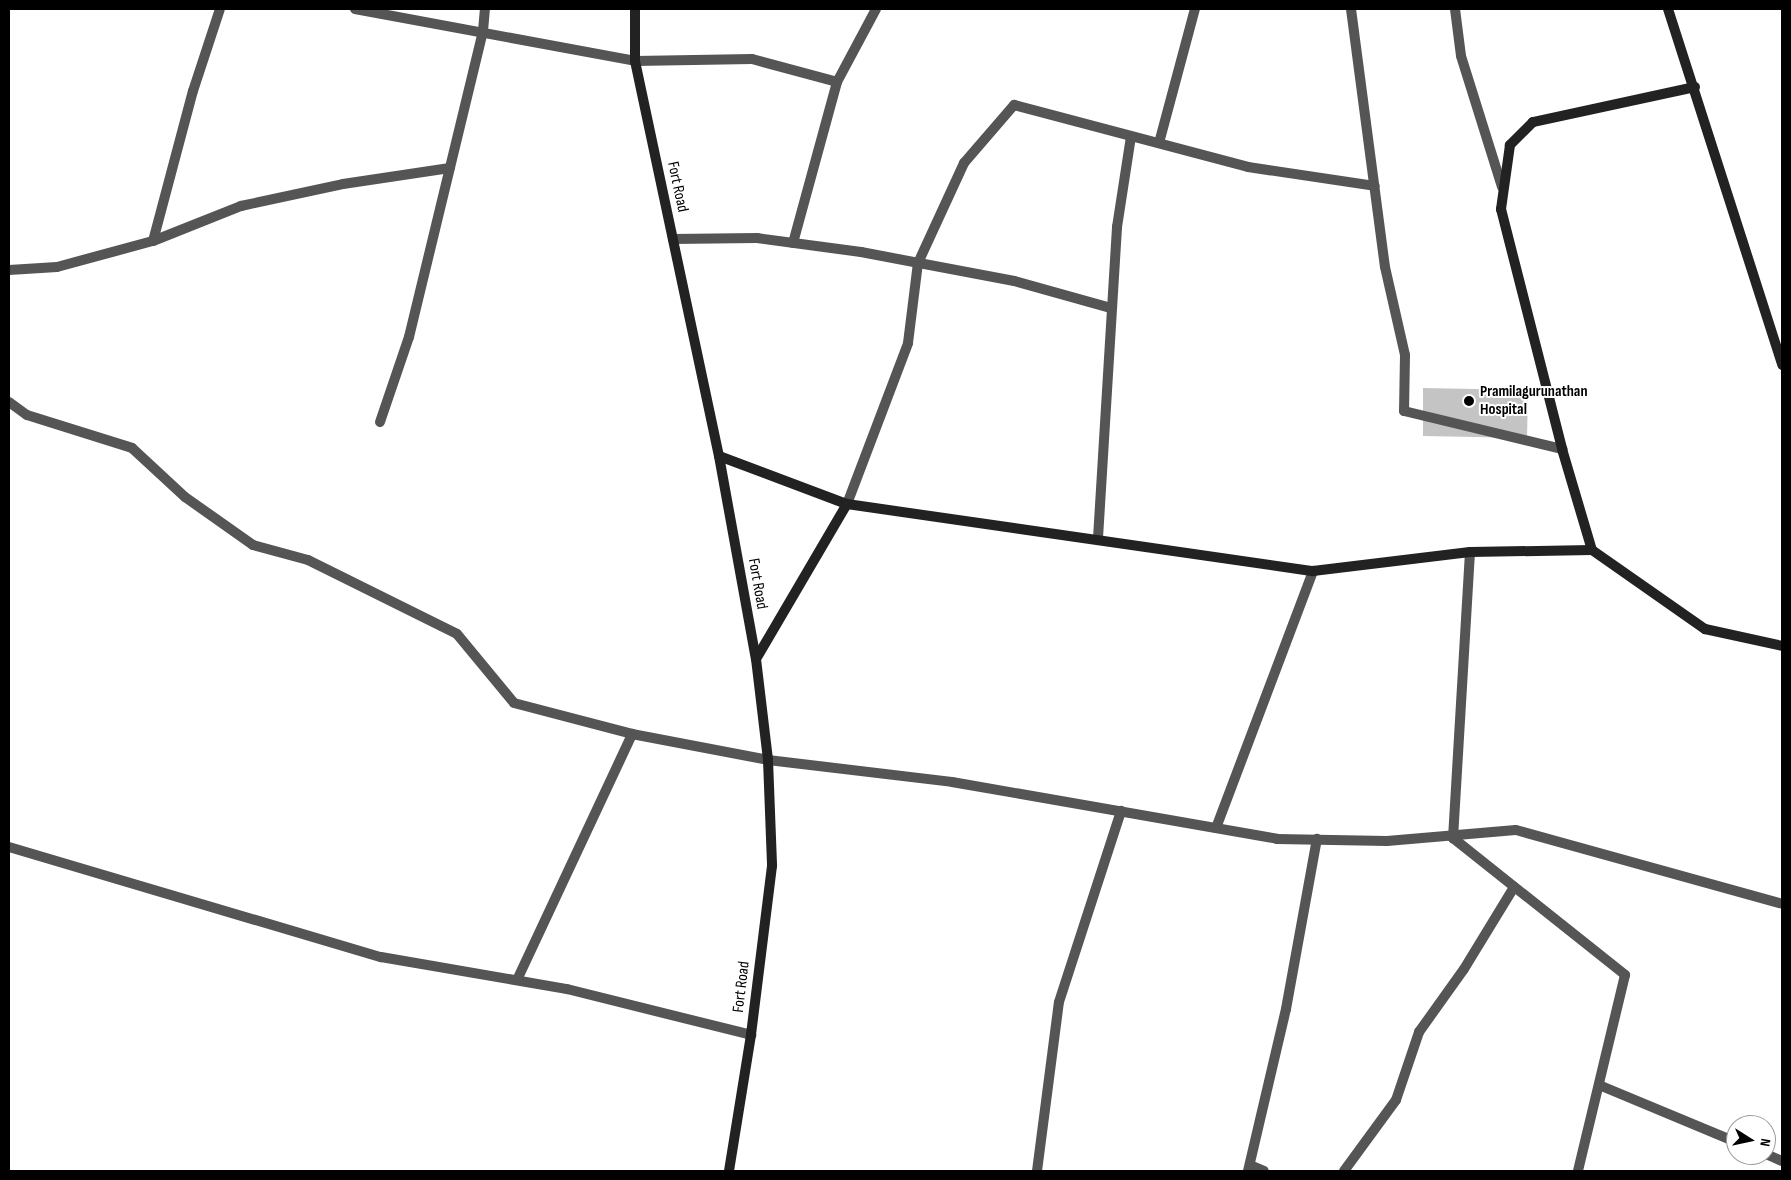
<!DOCTYPE html>
<style>
body{margin:0}
#map{position:relative;width:1791px;height:1180px;overflow:hidden;background:#fff;font-family:"Sofia Sans Condensed",sans-serif}
div>[style]{position:absolute}
.building>*{inset:0;background:#c4c4c4}
.street>*{height:10px;margin:-5px;padding:0 5px;transform-origin:5px;border-radius:5px;background:#555}
.secondary>*{height:10px;margin:-5px;padding:0 5px;transform-origin:5px;border-radius:5px;background:#222}
.dots>*{width:14px;height:14px;translate:-50% -50%;box-sizing:border-box;border:2px solid #fff;border-radius:50%}
span{translate:-50% -50%;white-space:nowrap;text-align:center;line-height:1.15;-webkit-text-stroke:4px #fff;paint-order:stroke}
.street-label{font-size:16px;color:#000}
.poi-label{font-size:16px;color:#000;font-weight:700}
.left{translate:0 -50%;text-align:left}
.frame{position:absolute;inset:0;border:10px solid #000;pointer-events:none}
.north{position:absolute;left:1726px;top:1115px;width:50px;height:50px;box-sizing:border-box;background:#fff;border:1px solid #999;border-radius:50%;rotate:100deg;font-size:14px;font-weight:700;line-height:20px;text-align:center;color:#000}
.north::after{content:'';display:block;margin:auto;width:18px;height:22px;background:#000;clip-path:polygon(50% 0,100% 100%,50% 72%,0 100%)}
</style>
<div id="map">
<div class="building">
<i style="clip-path:polygon(1423px 388px,1528px 390px,1527px 438px,1423px 436px)"></i>
</div>
<div class="street">
<i style="left:355px;top:9px;width:285px;rotate:10.5deg"></i>
<i style="left:635px;top:61px;width:117px;rotate:-1deg"></i>
<i style="left:752px;top:59px;width:88px;rotate:15.1deg"></i>
<i style="left:1351px;top:9px;width:260px;rotate:82.5deg"></i>
<i style="left:1385px;top:267px;width:90px;rotate:77.2deg"></i>
<i style="left:1405px;top:355px;width:56px;rotate:91deg"></i>
<i style="left:1404px;top:411px;width:163px;rotate:13.5deg"></i>
<i style="left:1455px;top:9px;width:47px;rotate:82.7deg"></i>
<i style="left:1461px;top:56px;width:137px;rotate:72.6deg"></i>
<i style="left:1159px;top:143px;width:139px;rotate:-75deg"></i>
<i style="left:673px;top:239px;width:84px;rotate:-0.7deg"></i>
<i style="left:757px;top:238px;width:105px;rotate:7.7deg"></i>
<i style="left:861px;top:252px;width:156px;rotate:10.7deg"></i>
<i style="left:1014px;top:281px;width:101px;rotate:15.6deg"></i>
<i style="left:153px;top:241px;width:155px;rotate:-75.1deg"></i>
<i style="left:193px;top:91px;width:86px;rotate:-71.8deg"></i>
<i style="left:793px;top:243px;width:167px;rotate:-74.7deg"></i>
<i style="left:837px;top:82px;width:83px;rotate:-61.9deg"></i>
<i style="left:9px;top:270px;width:48px;rotate:-3.6deg"></i>
<i style="left:57px;top:267px;width:99px;rotate:-15.2deg"></i>
<i style="left:153px;top:241px;width:95px;rotate:-21.7deg"></i>
<i style="left:241px;top:206px;width:104px;rotate:-12.2deg"></i>
<i style="left:343px;top:184px;width:108px;rotate:-8.5deg"></i>
<i style="left:9px;top:402px;width:22px;rotate:36deg"></i>
<i style="left:27px;top:415px;width:110px;rotate:17.4deg"></i>
<i style="left:132px;top:448px;width:72px;rotate:42.8deg"></i>
<i style="left:185px;top:497px;width:83px;rotate:35.2deg"></i>
<i style="left:253px;top:545px;width:57px;rotate:15.3deg"></i>
<i style="left:308px;top:560px;width:166px;rotate:26.4deg"></i>
<i style="left:457px;top:634px;width:89px;rotate:50.4deg"></i>
<i style="left:514px;top:703px;width:122px;rotate:14.7deg"></i>
<i style="left:632px;top:734px;width:138px;rotate:10.8deg"></i>
<i style="left:768px;top:760px;width:185px;rotate:6.8deg"></i>
<i style="left:952px;top:782px;width:330px;rotate:9.9deg"></i>
<i style="left:1277px;top:839px;width:110px;rotate:1deg"></i>
<i style="left:1387px;top:841px;width:129px;rotate:-4.9deg"></i>
<i style="left:1516px;top:830px;width:276px;rotate:15.5deg"></i>
<i style="left:380px;top:422px;width:90px;rotate:-71.2deg"></i>
<i style="left:409px;top:337px;width:315px;rotate:-76.4deg"></i>
<i style="left:483px;top:31px;width:22px;rotate:-85deg"></i>
<i style="left:847px;top:504px;width:172px;rotate:-69.2deg"></i>
<i style="left:908px;top:343px;width:81px;rotate:-82.9deg"></i>
<i style="left:918px;top:263px;width:110px;rotate:-65.3deg"></i>
<i style="left:964px;top:163px;width:77px;rotate:-49.2deg"></i>
<i style="left:1014px;top:105px;width:242px;rotate:14.8deg"></i>
<i style="left:1248px;top:167px;width:128px;rotate:8.5deg"></i>
<i style="left:1098px;top:538px;width:312px;rotate:-86.5deg"></i>
<i style="left:1117px;top:227px;width:91px;rotate:-81.2deg"></i>
<i style="left:1470px;top:552px;width:287px;rotate:93.4deg"></i>
<i style="left:1453px;top:838px;width:220px;rotate:38.5deg"></i>
<i style="left:1625px;top:975px;width:202px;rotate:103.5deg"></i>
<i style="left:1216px;top:828px;width:275px;rotate:-69.3deg"></i>
<i style="left:9px;top:847px;width:388px;rotate:16.5deg"></i>
<i style="left:381px;top:957px;width:189px;rotate:9.8deg"></i>
<i style="left:567px;top:989px;width:190px;rotate:14deg"></i>
<i style="left:517px;top:980px;width:272px;rotate:-64.9deg"></i>
<i style="left:1599px;top:1085px;width:148px;rotate:22.6deg"></i>
<i style="left:1766px;top:1154px;width:17px;rotate:24deg"></i>
<i style="left:1250px;top:1165px;width:15px;rotate:23deg"></i>
<i style="left:1037px;top:1171px;width:170px;rotate:-82.6deg"></i>
<i style="left:1059px;top:1002px;width:201px;rotate:-72deg"></i>
<i style="left:1248px;top:1171px;width:166px;rotate:-76.8deg"></i>
<i style="left:1286px;top:1009px;width:173px;rotate:-79.7deg"></i>
<i style="left:1344px;top:1171px;width:88px;rotate:-53.8deg"></i>
<i style="left:1396px;top:1100px;width:72px;rotate:-71.3deg"></i>
<i style="left:1419px;top:1032px;width:77px;rotate:-54.5deg"></i>
<i style="left:1464px;top:969px;width:96px;rotate:-58.6deg"></i>
</div>
<div class="secondary">
<i style="left:635px;top:9px;width:52px;rotate:90deg"></i>
<i style="left:635px;top:61px;width:404px;rotate:78deg"></i>
<i style="left:719px;top:456px;width:206px;rotate:79.7deg"></i>
<i style="left:756px;top:659px;width:102px;rotate:83.2deg"></i>
<i style="left:768px;top:760px;width:106px;rotate:87.8deg"></i>
<i style="left:772px;top:866px;width:170px;rotate:97.1deg"></i>
<i style="left:751px;top:1035px;width:138px;rotate:99.2deg"></i>
<i style="left:1668px;top:9px;width:374px;rotate:72.2deg"></i>
<i style="left:1695px;top:87px;width:166px;rotate:167.8deg"></i>
<i style="left:1533px;top:122px;width:33px;rotate:135deg"></i>
<i style="left:1510px;top:145px;width:65px;rotate:98deg"></i>
<i style="left:1501px;top:209px;width:248px;rotate:75.7deg"></i>
<i style="left:1562px;top:449px;width:105px;rotate:73.5deg"></i>
<i style="left:1592px;top:550px;width:138px;rotate:35deg"></i>
<i style="left:1705px;top:629px;width:79px;rotate:12.4deg"></i>
<i style="left:719px;top:456px;width:137px;rotate:20.6deg"></i>
<i style="left:847px;top:504px;width:471px;rotate:8.2deg"></i>
<i style="left:1313px;top:571px;width:158px;rotate:-6.9deg"></i>
<i style="left:1470px;top:552px;width:122px;rotate:-0.9deg"></i>
<i style="left:756px;top:659px;width:180px;rotate:-59.6deg"></i>
</div>
<div class="dots">
<i style="left:1469px;top:401px;background:#000"></i>
</div>
<div class="street-label">
<span style="left:677px;top:187px;rotate:78deg">Fort Road</span>
<span style="left:757px;top:584px;rotate:80deg">Fort Road</span>
<span style="left:742px;top:987px;rotate:-83deg">Fort Road</span>
</div>
<div class="poi-label">
<span class="left" style="left:1480px;top:401px">Pramilagurunathan<br>Hospital</span>
</div>
<div class="frame"></div>
<div class="north">N</div>
</div>
